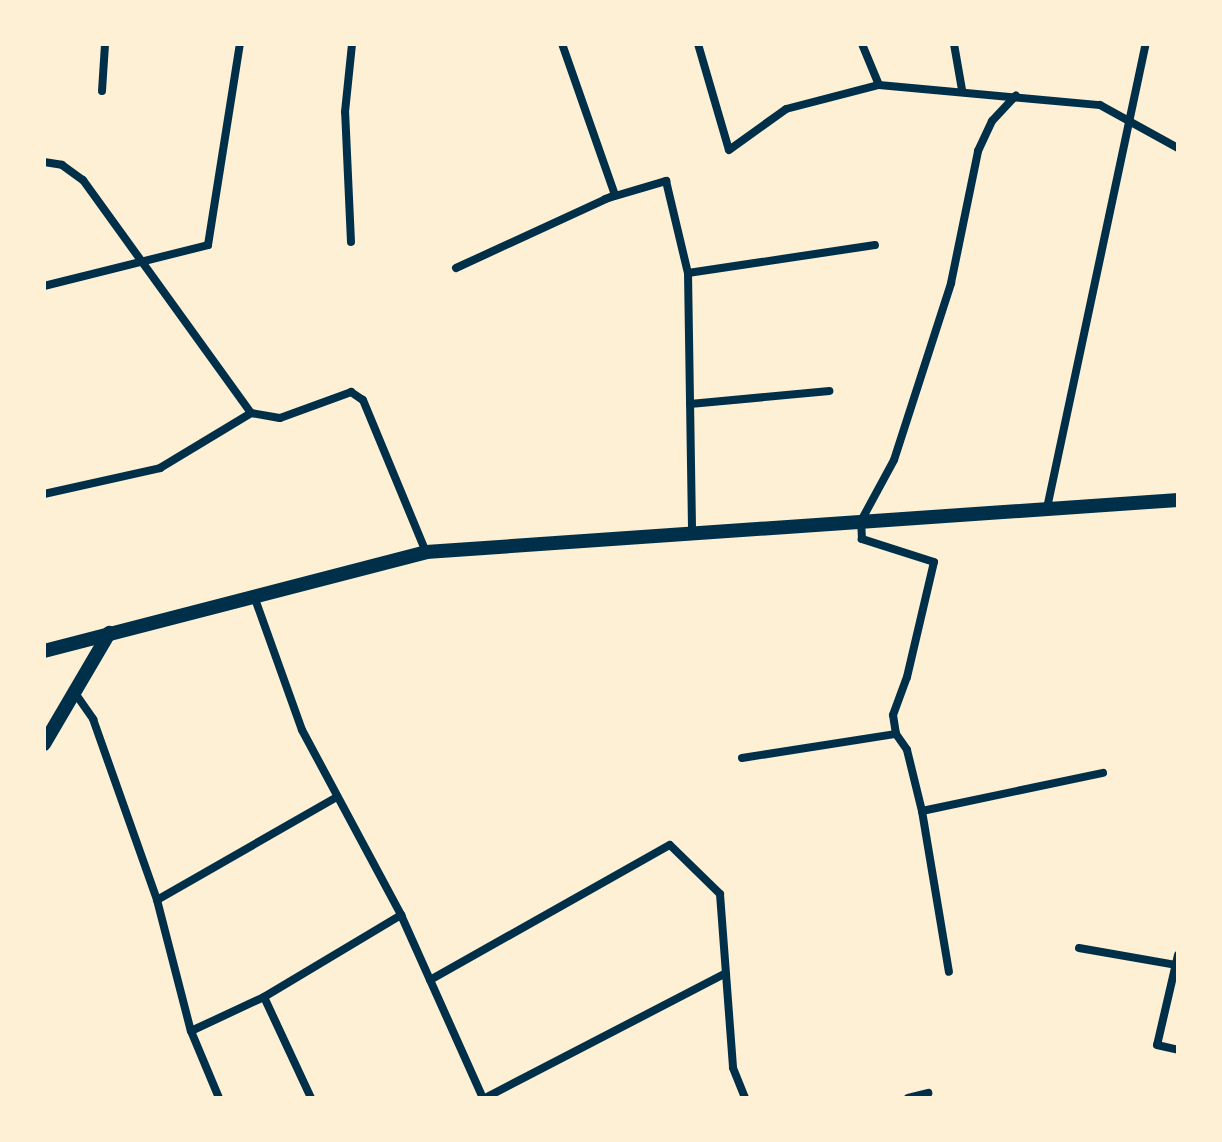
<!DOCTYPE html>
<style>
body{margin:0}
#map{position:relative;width:1222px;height:1142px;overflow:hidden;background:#fdf0d5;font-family:Roboto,sans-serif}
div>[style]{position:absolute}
.minor>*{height:8px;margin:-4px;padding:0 4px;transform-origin:4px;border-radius:4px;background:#003049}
.tertiary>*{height:14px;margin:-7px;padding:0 7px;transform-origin:7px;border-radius:7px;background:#003049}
span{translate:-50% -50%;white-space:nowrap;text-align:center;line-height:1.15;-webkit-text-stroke:7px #fdf0d5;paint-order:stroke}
.frame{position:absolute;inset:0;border:46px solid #fdf0d5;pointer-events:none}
</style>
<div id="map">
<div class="minor">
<i style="left:698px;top:44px;width:110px;rotate:73.7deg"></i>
<i style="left:729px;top:150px;width:70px;rotate:-35.7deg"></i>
<i style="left:786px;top:109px;width:96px;rotate:-14.5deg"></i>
<i style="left:879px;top:85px;width:222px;rotate:5.2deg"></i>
<i style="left:1100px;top:105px;width:89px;rotate:28.9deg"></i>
<i style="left:862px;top:44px;width:44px;rotate:67.5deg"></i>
<i style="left:954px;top:44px;width:47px;rotate:80.1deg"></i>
<i style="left:102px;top:91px;width:47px;rotate:-86.3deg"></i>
<i style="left:44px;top:162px;width:18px;rotate:9deg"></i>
<i style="left:62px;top:165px;width:26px;rotate:36deg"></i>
<i style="left:83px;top:180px;width:287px;rotate:54.2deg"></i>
<i style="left:605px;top:199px;width:64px;rotate:-16.4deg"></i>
<i style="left:666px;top:181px;width:95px;rotate:76.6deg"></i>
<i style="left:688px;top:273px;width:259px;rotate:89.1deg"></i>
<i style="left:351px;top:242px;width:130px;rotate:-92.6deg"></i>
<i style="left:345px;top:112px;width:68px;rotate:-84.1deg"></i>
<i style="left:456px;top:268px;width:175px;rotate:-24.7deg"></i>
<i style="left:615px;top:195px;width:160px;rotate:-109.3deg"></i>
<i style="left:688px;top:273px;width:189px;rotate:-8.5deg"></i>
<i style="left:44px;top:286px;width:169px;rotate:-14deg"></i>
<i style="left:208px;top:245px;width:204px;rotate:-81deg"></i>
<i style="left:690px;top:404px;width:140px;rotate:-5.3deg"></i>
<i style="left:44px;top:494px;width:119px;rotate:-12.6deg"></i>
<i style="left:160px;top:468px;width:106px;rotate:-31.1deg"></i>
<i style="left:251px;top:413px;width:29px;rotate:10deg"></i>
<i style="left:280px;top:418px;width:76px;rotate:-20.1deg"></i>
<i style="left:351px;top:392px;width:14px;rotate:34deg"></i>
<i style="left:363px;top:400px;width:165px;rotate:67.5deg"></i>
<i style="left:1047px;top:508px;width:474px;rotate:-78deg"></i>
<i style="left:254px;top:596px;width:142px;rotate:70.3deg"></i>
<i style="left:302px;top:730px;width:210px;rotate:61.8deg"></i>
<i style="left:401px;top:915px;width:201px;rotate:65.9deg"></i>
<i style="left:75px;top:693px;width:32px;rotate:55deg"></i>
<i style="left:93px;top:719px;width:192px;rotate:70.5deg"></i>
<i style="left:157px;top:900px;width:135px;rotate:75.5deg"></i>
<i style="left:191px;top:1031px;width:73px;rotate:67.3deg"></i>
<i style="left:896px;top:734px;width:19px;rotate:-99deg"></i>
<i style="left:893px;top:715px;width:40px;rotate:-69.8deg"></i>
<i style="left:907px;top:677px;width:118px;rotate:-76.8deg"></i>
<i style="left:934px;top:562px;width:76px;rotate:-162.3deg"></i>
<i style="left:862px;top:539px;width:18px;rotate:-93deg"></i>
<i style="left:861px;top:521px;width:69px;rotate:-61.6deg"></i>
<i style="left:894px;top:460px;width:186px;rotate:-72.1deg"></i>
<i style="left:951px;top:283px;width:135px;rotate:-78.4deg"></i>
<i style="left:978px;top:151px;width:33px;rotate:-65deg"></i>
<i style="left:992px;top:121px;width:35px;rotate:-47deg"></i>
<i style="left:742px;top:758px;width:156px;rotate:-8.9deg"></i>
<i style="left:896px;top:734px;width:19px;rotate:55deg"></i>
<i style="left:907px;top:750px;width:63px;rotate:76.2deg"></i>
<i style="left:922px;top:811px;width:163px;rotate:80.5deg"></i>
<i style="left:922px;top:811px;width:185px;rotate:-11.9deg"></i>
<i style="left:157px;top:900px;width:207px;rotate:-29.8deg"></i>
<i style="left:1079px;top:948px;width:98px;rotate:9.9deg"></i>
<i style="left:1178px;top:955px;width:92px;rotate:103.1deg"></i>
<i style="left:1157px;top:1045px;width:22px;rotate:13deg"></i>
<i style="left:430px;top:980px;width:275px;rotate:-29.4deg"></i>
<i style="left:670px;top:845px;width:70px;rotate:44.4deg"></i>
<i style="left:720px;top:894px;width:174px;rotate:85.7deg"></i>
<i style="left:733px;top:1068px;width:32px;rotate:68deg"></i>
<i style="left:264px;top:997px;width:111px;rotate:65deg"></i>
<i style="left:191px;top:1031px;width:81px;rotate:-25deg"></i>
<i style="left:264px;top:997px;width:160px;rotate:-30.9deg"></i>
<i style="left:485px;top:1098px;width:271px;rotate:-27.4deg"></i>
<i style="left:908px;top:1098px;width:21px;rotate:-14deg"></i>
</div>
<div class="tertiary">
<i style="left:44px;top:651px;width:395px;rotate:-14.5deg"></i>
<i style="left:426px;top:552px;width:754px;rotate:-3.96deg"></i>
<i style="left:44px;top:744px;width:129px;rotate:-59.6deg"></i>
</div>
<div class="frame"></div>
</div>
